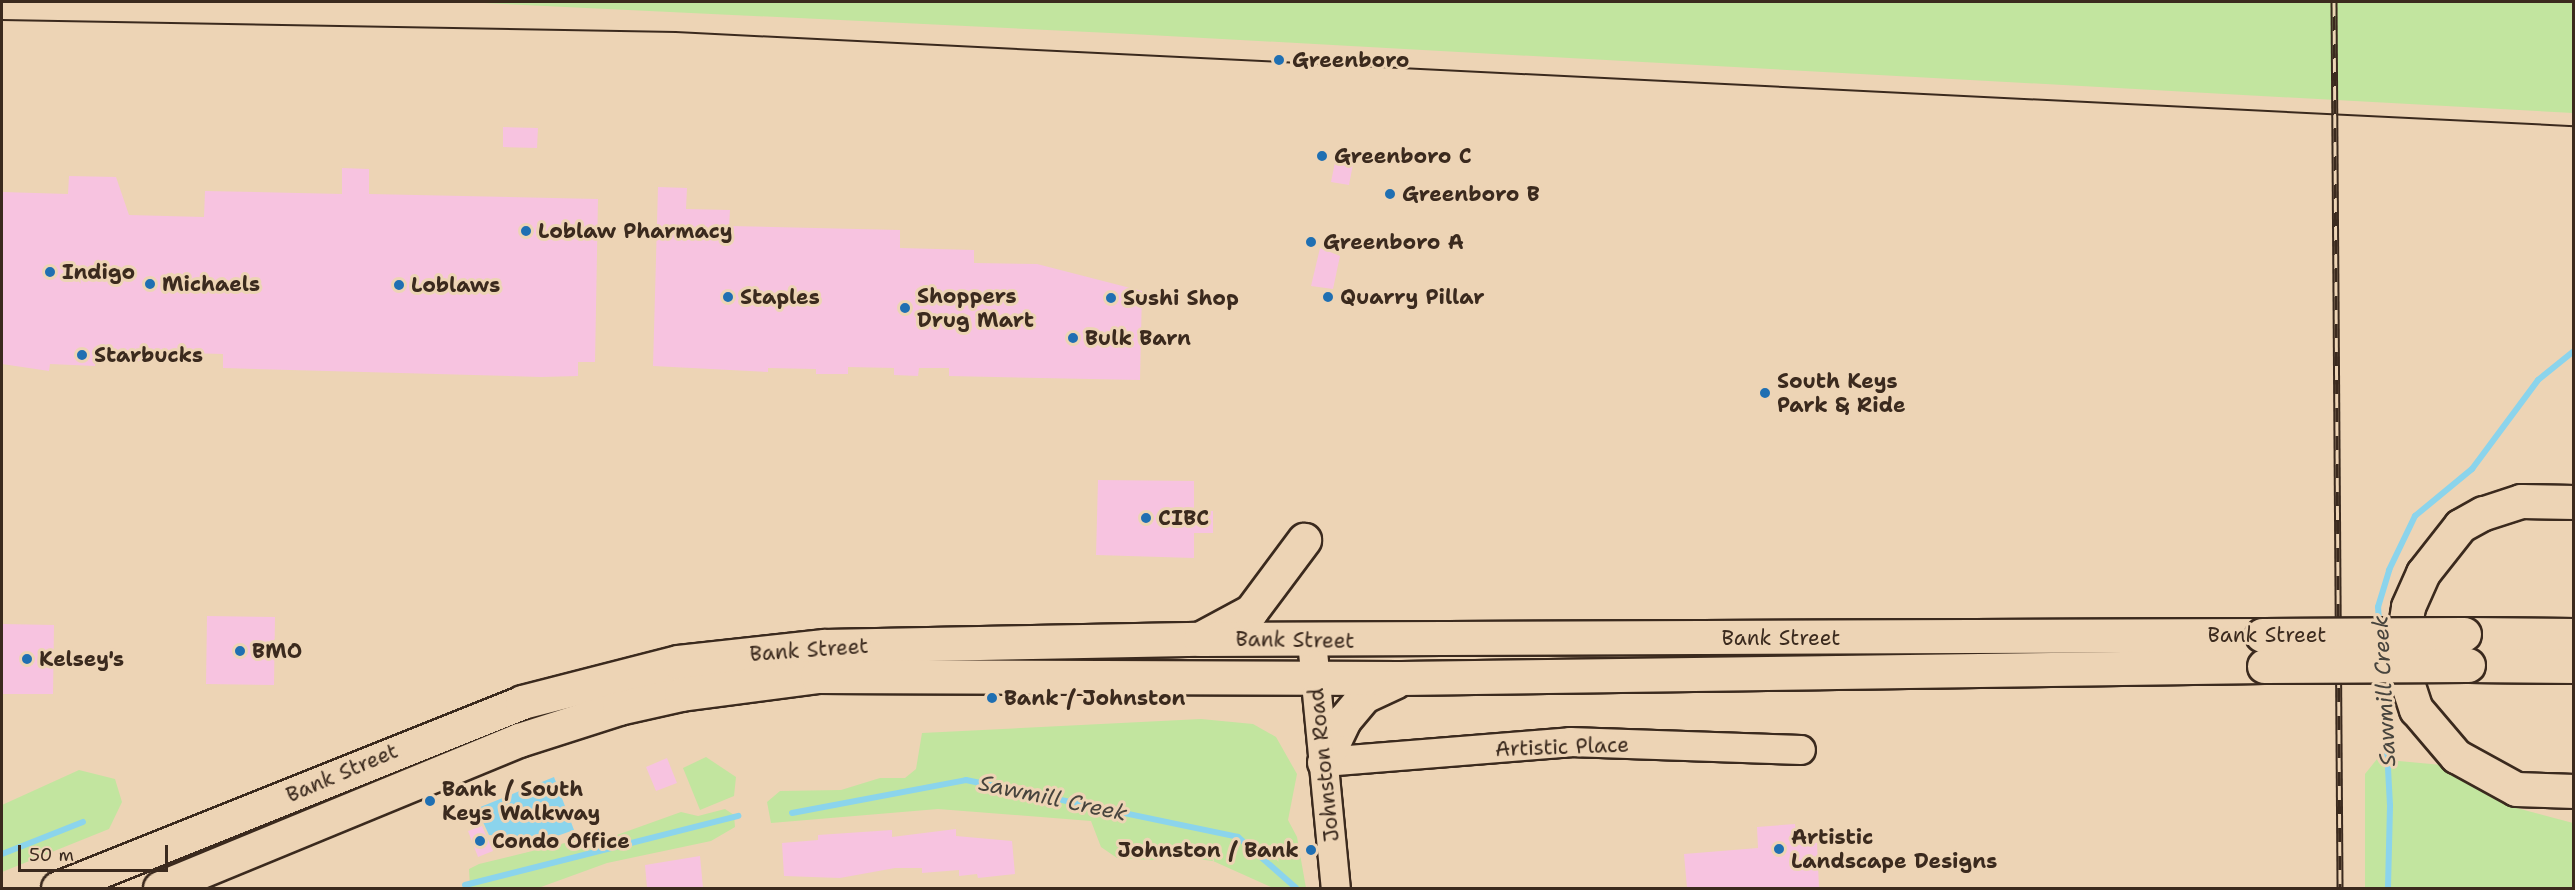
<!DOCTYPE html>
<style>
body{margin:0}
#map{position:relative;width:2575px;height:890px;overflow:hidden;background:#edd4b5;font-family:"Shantell Sans",sans-serif}
div>[style]{position:absolute}
.green>*{inset:0;background:#c2e59f}
.water>*{inset:0;background:#8bd4ec}
.stream>*{height:6px;margin:-3px;padding:0 3px;transform-origin:3px;border-radius:3px;background:#8bd4ec}
.building>*{inset:0;background:#f7c3e0}
.roads{filter:drop-shadow(2px 0 #3b2a1e) drop-shadow(-2px 0 #3b2a1e) drop-shadow(0 2px #3b2a1e) drop-shadow(0 -2px #3b2a1e)}
.minor>*{height:28px;margin:-14px;padding:0 14px;transform-origin:14px;border-radius:14px;background:#edd4b5}
.major>*{height:33px;margin:-16.5px;padding:0 16.5px;transform-origin:16.5px;border-radius:16.5px;background:#edd4b5}
.tram>*{height:1.5px;margin:-0.75px;padding:0 0.75px;transform-origin:0.75px;border-radius:0.75px;background:#3b2a1e}
.rail>*{height:7px;margin-top:-3.5px;transform-origin:0;background:repeating-linear-gradient(90deg,#edd4b5 0 14px,#3b2a1e 0 28px);box-sizing:border-box;border-block:2px solid #3b2a1e}
.bridges{filter:drop-shadow(2px 0 #3b2a1e) drop-shadow(-2px 0 #3b2a1e) drop-shadow(0 2px #3b2a1e) drop-shadow(0 -2px #3b2a1e)}
.major-bridge>*{height:33px;margin:-16.5px;padding:0 16.5px;transform-origin:16.5px;border-radius:16.5px;background:#edd4b5}
.dots>*{width:16px;height:16px;translate:-50% -50%;box-sizing:border-box;border:3px solid #edd4b5;border-radius:50%}
span{translate:-50% -50%;white-space:nowrap;text-align:center;line-height:1.15;-webkit-text-stroke:6px #edd4b5;paint-order:stroke}
.poi-label{font-size:21px;color:#3b2a1e;font-weight:700}
.left{translate:0 -50%;text-align:left}
.right{translate:-100% -50%;text-align:right}
.street-label{font-size:21px;color:#3b2a1e}
.water-label{font-size:22px;color:#47443d;font-style:italic}
.frame{position:absolute;inset:0;border:3px solid #3b2a1e;pointer-events:none}
.scale{position:absolute;left:18px;top:845px;width:150px;height:27px;box-sizing:border-box;border:3px solid #3b2a1e;border-top:0;padding-left:8px;font-size:18px;line-height:21px;white-space:nowrap;color:#3b2a1e;-webkit-text-stroke:4px #edd4b5;paint-order:stroke}
</style>
<div id="map">
<div class="green">
<i style="clip-path:polygon(463px 2px,2573px 2px,2573px 113px,1131px 34px)"></i>
<i style="clip-path:polygon(1201px 719px,1253px 724px,1276px 737px,1297px 774px,1288px 820px,1297px 837px,1306px 888px,1273px 888px,1213px 861px,1173px 856px,1153px 860px,1117px 858px,1101px 847px,1091px 821px,938px 809px,771px 823px,767px 802px,780px 791px,841px 790px,880px 778px,905px 778px,916px 769px,922px 733px)"></i>
<i style="clip-path:polygon(706px 757px,736px 777px,734px 796px,700px 810px,683px 768px)"></i>
<i style="clip-path:polygon(2377px 759px,2442px 765px,2513px 807px,2573px 823px,2573px 888px,2365px 888px,2365px 774px)"></i>
<i style="clip-path:polygon(79px 770px,115px 779px,122px 802px,109px 829px,2px 872px,2px 805px)"></i>
<i style="clip-path:polygon(725px 809px,734px 815px,735px 827px,711px 841px,607px 863px,541px 887px,470px 888px,469px 869px,479px 864px,589px 837px,614px 836px,681px 812px,698px 816px)"></i>
</div>
<div class="water">
<i style="clip-path:polygon(554px 777px,574px 830px,523px 848px,507px 837px,489px 835px,483px 822px,475px 825px,468px 812px)"></i>
</div>
<div class="stream">
<i style="left:2379px;top:624px;width:17px;rotate:-93deg"></i>
<i style="left:2378px;top:607px;width:39px;rotate:-73deg"></i>
<i style="left:2389px;top:570px;width:60px;rotate:-64.3deg"></i>
<i style="left:2415px;top:516px;width:74px;rotate:-39.5deg"></i>
<i style="left:2472px;top:469px;width:111px;rotate:-53.4deg"></i>
<i style="left:2538px;top:380px;width:46px;rotate:-38.9deg"></i>
<i style="left:2383px;top:676px;width:130px;rotate:86.9deg"></i>
<i style="left:2390px;top:806px;width:82px;rotate:91.4deg"></i>
<i style="left:792px;top:813px;width:177px;rotate:-10.7deg"></i>
<i style="left:966px;top:780px;width:278px;rotate:11.8deg"></i>
<i style="left:1238px;top:837px;width:77px;rotate:41.3deg"></i>
<i style="left:2px;top:854px;width:87px;rotate:-21.6deg"></i>
<i style="left:465px;top:885px;width:282px;rotate:-14.2deg"></i>
</div>
<div class="building">
<i style="clip-path:polygon(503px 127px,538px 128px,537px 148px,503px 147px)"></i>
<i style="clip-path:polygon(1336px 157px,1354px 159px,1349px 185px,1331px 182px)"></i>
<i style="clip-path:polygon(342px 168px,369px 169px,369px 194px,598px 199px,595px 362px,578px 362px,578px 376px,541px 377px,223px 368px,223px 354px,186px 353px,185px 362px,96px 360px,95px 366px,50px 364px,49px 371px,2px 364px,2px 192px,68px 194px,69px 176px,116px 177px,129px 215px,204px 217px,205px 191px,342px 194px)"></i>
<i style="clip-path:polygon(658px 187px,687px 188px,686px 209px,730px 210px,729px 226px,900px 230px,900px 248px,974px 250px,974px 263px,1037px 264px,1142px 291px,1140px 380px,949px 376px,949px 368px,919px 368px,918px 376px,894px 375px,894px 368px,848px 367px,848px 374px,816px 374px,816px 369px,768px 368px,768px 372px,653px 366px)"></i>
<i style="clip-path:polygon(1320px 248px,1340px 256px,1333px 289px,1311px 286px)"></i>
<i style="clip-path:polygon(1098px 480px,1194px 481px,1194px 511px,1213px 511px,1213px 533px,1194px 533px,1194px 558px,1096px 555px)"></i>
<i style="clip-path:polygon(207px 616px,275px 617px,274px 685px,206px 684px)"></i>
<i style="clip-path:polygon(2px 624px,54px 625px,53px 694px,2px 694px)"></i>
<i style="clip-path:polygon(667px 758px,677px 783px,656px 791px,646px 767px)"></i>
<i style="clip-path:polygon(1795px 824px,1797px 845px,1817px 843px,1819px 888px,1687px 888px,1684px 854px,1758px 848px,1757px 827px)"></i>
<i style="clip-path:polygon(482px 826px,493px 851px,478px 857px,468px 831px)"></i>
<i style="clip-path:polygon(956px 829px,956px 836px,1012px 841px,1015px 874px,978px 878px,977px 874px,959px 876px,959px 870px,922px 873px,922px 868px,895px 868px,840px 878px,784px 876px,782px 843px,818px 840px,818px 835px,892px 830px,892px 837px)"></i>
<i style="clip-path:polygon(700px 856px,703px 888px,647px 888px,645px 865px)"></i>
</div>
<div class="roads">
<div class="minor">
<i style="left:1312px;top:641px;width:248px;rotate:84.5deg"></i>
<i style="left:1324px;top:762px;width:247px;rotate:-4.6deg"></i>
<i style="left:1570px;top:742px;width:231px;rotate:2deg"></i>
</div>
<div class="major">
<i style="left:2574px;top:502px;width:53px;rotate:-178.9deg"></i>
<i style="left:2521px;top:501px;width:40px;rotate:162deg"></i>
<i style="left:2483px;top:513px;width:26px;rotate:151deg"></i>
<i style="left:2460px;top:526px;width:60px;rotate:128.2deg"></i>
<i style="left:2423px;top:573px;width:37px;rotate:114deg"></i>
<i style="left:2408px;top:607px;width:37px;rotate:99deg"></i>
<i style="left:2402px;top:644px;width:35px;rotate:83deg"></i>
<i style="left:2406px;top:679px;width:32px;rotate:72deg"></i>
<i style="left:2416px;top:709px;width:62px;rotate:49.6deg"></i>
<i style="left:2456px;top:756px;width:68px;rotate:28.8deg"></i>
<i style="left:2516px;top:789px;width:58px;rotate:2deg"></i>
<i style="left:2464px;top:634px;width:110px;rotate:0.5deg"></i>
<i style="left:1201px;top:638px;width:57px;rotate:-28.4deg"></i>
<i style="left:1251px;top:611px;width:89px;rotate:-53.3deg"></i>
<i style="left:2468px;top:665px;width:106px;rotate:0.5deg"></i>
<i style="left:1324px;top:762px;width:47px;rotate:-64.5deg"></i>
<i style="left:1344px;top:720px;width:31px;rotate:-50deg"></i>
<i style="left:1364px;top:696px;width:35px;rotate:-25deg"></i>
<i style="left:58px;top:888px;width:500px;rotate:-21.8deg"></i>
<i style="left:522px;top:702px;width:161px;rotate:-14.4deg"></i>
<i style="left:678px;top:662px;width:147px;rotate:-6.3deg"></i>
<i style="left:824px;top:646px;width:376px;rotate:-1.1deg"></i>
<i style="left:1200px;top:639px;width:1062px;rotate:-0.22deg"></i>
<i style="left:160px;top:888px;width:388px;rotate:-22.4deg"></i>
<i style="left:519px;top:740px;width:105px;rotate:-17.7deg"></i>
<i style="left:619px;top:708px;width:64px;rotate:-12.7deg"></i>
<i style="left:681px;top:694px;width:137px;rotate:-7.5deg"></i>
<i style="left:817px;top:676px;width:584px;rotate:0.2deg"></i>
<i style="left:1401px;top:678px;width:863px;rotate:-0.8deg"></i>
</div>
</div>
<div class="tram">
<i style="left:2px;top:20px;width:674px;rotate:1.02deg"></i>
<i style="left:676px;top:32px;width:1900px;rotate:2.84deg"></i>
</div>
<div class="rail">
<i style="left:2334px;top:2px;width:886px;rotate:89.61deg"></i>
</div>
<div class="bridges">
<div class="major-bridge">
<i style="left:2262px;top:635px;width:202px;rotate:-0.3deg"></i>
<i style="left:2264px;top:666px;width:204px;rotate:-0.3deg"></i>
</div>
</div>
<div class="dots">
<i style="left:1279px;top:60px;background:#1f6fb2"></i>
<i style="left:1322px;top:156px;background:#1f6fb2"></i>
<i style="left:1390px;top:194px;background:#1f6fb2"></i>
<i style="left:526px;top:231px;background:#1f6fb2"></i>
<i style="left:1311px;top:242px;background:#1f6fb2"></i>
<i style="left:50px;top:272px;background:#1f6fb2"></i>
<i style="left:150px;top:284px;background:#1f6fb2"></i>
<i style="left:399px;top:285px;background:#1f6fb2"></i>
<i style="left:728px;top:297px;background:#1f6fb2"></i>
<i style="left:1328px;top:297px;background:#1f6fb2"></i>
<i style="left:1111px;top:298px;background:#1f6fb2"></i>
<i style="left:905px;top:308px;background:#1f6fb2"></i>
<i style="left:1073px;top:338px;background:#1f6fb2"></i>
<i style="left:82px;top:355px;background:#1f6fb2"></i>
<i style="left:1765px;top:393px;background:#1f6fb2"></i>
<i style="left:1146px;top:518px;background:#1f6fb2"></i>
<i style="left:240px;top:651px;background:#1f6fb2"></i>
<i style="left:27px;top:659px;background:#1f6fb2"></i>
<i style="left:992px;top:698px;background:#1f6fb2"></i>
<i style="left:430px;top:801px;background:#1f6fb2"></i>
<i style="left:480px;top:841px;background:#1f6fb2"></i>
<i style="left:1779px;top:849px;background:#1f6fb2"></i>
<i style="left:1311px;top:850px;background:#1f6fb2"></i>
</div>
<div class="poi-label">
<span class="left" style="left:1292px;top:60px">Greenboro</span>
<span class="left" style="left:1334px;top:156px">Greenboro C</span>
<span class="left" style="left:1402px;top:194px">Greenboro B</span>
<span class="left" style="left:538px;top:231px">Loblaw Pharmacy</span>
<span class="left" style="left:1323px;top:242px">Greenboro A</span>
<span class="left" style="left:62px;top:272px">Indigo</span>
<span class="left" style="left:162px;top:284px">Michaels</span>
<span class="left" style="left:411px;top:285px">Loblaws</span>
<span class="left" style="left:917px;top:308px">Shoppers<br>Drug Mart</span>
<span class="left" style="left:740px;top:297px">Staples</span>
<span class="left" style="left:1340px;top:297px">Quarry Pillar</span>
<span class="left" style="left:1123px;top:298px">Sushi Shop</span>
<span class="left" style="left:1085px;top:338px">Bulk Barn</span>
<span class="left" style="left:94px;top:355px">Starbucks</span>
<span class="left" style="left:1777px;top:393px">South Keys<br>Park &amp; Ride</span>
<span class="left" style="left:1158px;top:518px">CIBC</span>
<span class="left" style="left:252px;top:651px">BMO</span>
<span class="left" style="left:39px;top:659px">Kelsey's</span>
<span class="left" style="left:1004px;top:698px">Bank / Johnston</span>
<span class="left" style="left:442px;top:801px">Bank / South<br>Keys Walkway</span>
<span class="left" style="left:1791px;top:849px">Artistic<br>Landscape Designs</span>
<span class="left" style="left:492px;top:841px">Condo Office</span>
<span class="right" style="left:1299px;top:850px">Johnston / Bank</span>
</div>
<div class="street-label">
<span style="left:2267px;top:635px">Bank Street</span>
<span style="left:1781px;top:638px">Bank Street</span>
<span style="left:1295px;top:640px;rotate:1deg">Bank Street</span>
<span style="left:809px;top:650px;rotate:-4deg">Bank Street</span>
<span style="left:1562px;top:747px;rotate:-2deg">Artistic Place</span>
<span style="left:1324px;top:765px;rotate:-96deg">Johnston Road</span>
<span style="left:342px;top:773px;rotate:-23deg">Bank Street</span>
</div>
<div class="water-label">
<span style="left:2384px;top:691px;rotate:-93deg">Sawmill Creek</span>
<span style="left:1053px;top:798px;rotate:12deg">Sawmill Creek</span>
</div>
<div class="frame"></div>
<div class="scale">50 m</div>
</div>
